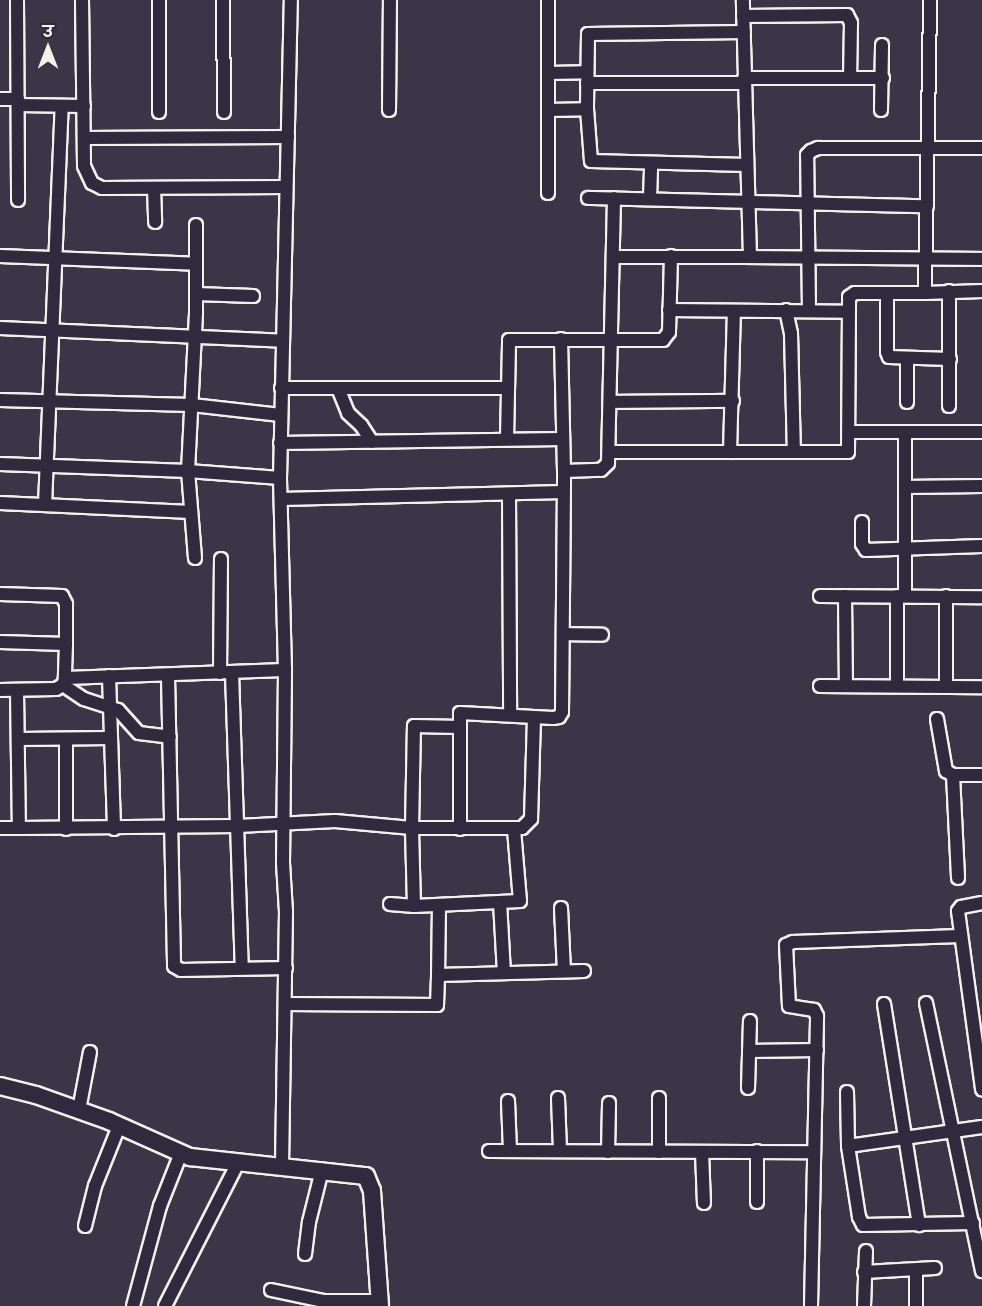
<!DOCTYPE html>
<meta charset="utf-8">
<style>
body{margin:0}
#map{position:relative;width:982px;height:1306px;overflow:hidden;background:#3b3647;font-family:"Playpen Sans","Playpen Sans Deva",sans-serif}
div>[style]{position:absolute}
.roads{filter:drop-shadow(2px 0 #f4f1e8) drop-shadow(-2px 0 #f4f1e8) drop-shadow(0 2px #f4f1e8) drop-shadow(0 -2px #f4f1e8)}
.street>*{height:12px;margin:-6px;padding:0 6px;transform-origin:6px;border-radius:6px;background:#2f2a3d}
.secondary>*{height:16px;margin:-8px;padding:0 8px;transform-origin:8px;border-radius:8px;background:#2f2a3d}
span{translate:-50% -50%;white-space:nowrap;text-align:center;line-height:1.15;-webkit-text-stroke:6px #2f2a3d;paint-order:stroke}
.north{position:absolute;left:18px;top:18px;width:60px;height:60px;-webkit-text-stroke:4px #2f2a3d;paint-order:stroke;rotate:0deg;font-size:16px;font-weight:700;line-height:24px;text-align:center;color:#f4f1e8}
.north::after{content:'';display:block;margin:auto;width:21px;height:27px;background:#f4f1e8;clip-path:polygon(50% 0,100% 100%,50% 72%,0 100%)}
</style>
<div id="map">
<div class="roads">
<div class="street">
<i style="left:17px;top:0;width:200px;rotate:89.7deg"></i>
<i style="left:82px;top:0;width:166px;rotate:89.3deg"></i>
<i style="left:84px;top:166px;width:19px;rotate:65deg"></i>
<i style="left:92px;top:183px;width:11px;rotate:27deg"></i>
<i style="left:102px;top:188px;width:184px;rotate:-0.3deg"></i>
<i style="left:159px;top:0;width:112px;rotate:90deg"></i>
<i style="left:223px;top:0;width:112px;rotate:89.5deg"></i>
<i style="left:548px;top:0;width:193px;rotate:90deg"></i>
<i style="left:743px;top:16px;width:104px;rotate:-0.6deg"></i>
<i style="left:847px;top:15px;width:9px;rotate:63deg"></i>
<i style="left:851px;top:23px;width:55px;rotate:91deg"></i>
<i style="left:744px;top:32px;width:156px;rotate:179.3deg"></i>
<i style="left:588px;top:34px;width:75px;rotate:90.8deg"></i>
<i style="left:587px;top:109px;width:52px;rotate:85.6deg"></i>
<i style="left:591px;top:161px;width:156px;rotate:1.5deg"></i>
<i style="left:548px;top:73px;width:39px;rotate:-1deg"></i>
<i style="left:744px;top:78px;width:139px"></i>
<i style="left:587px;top:83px;width:157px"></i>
<i style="left:0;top:99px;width:18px"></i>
<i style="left:18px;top:105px;width:66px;rotate:0.9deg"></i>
<i style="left:389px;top:110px;width:110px;rotate:-89.5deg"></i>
<i style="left:548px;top:110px;width:39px;rotate:-1deg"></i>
<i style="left:881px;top:110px;width:65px;rotate:-89.1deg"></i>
<i style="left:84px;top:138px;width:204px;rotate:-0.3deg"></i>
<i style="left:154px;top:188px;width:34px;rotate:88deg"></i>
<i style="left:588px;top:198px;width:339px;rotate:1.4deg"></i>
<i style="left:650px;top:198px;width:35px;rotate:-88deg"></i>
<i style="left:0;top:256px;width:196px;rotate:2.3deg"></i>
<i style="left:614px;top:257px;width:136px"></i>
<i style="left:750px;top:257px;width:257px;rotate:-91.6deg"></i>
<i style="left:750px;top:257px;width:232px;rotate:0.5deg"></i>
<i style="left:949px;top:291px;width:115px;rotate:90deg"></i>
<i style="left:925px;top:293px;width:57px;rotate:-2deg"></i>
<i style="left:196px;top:294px;width:57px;rotate:2deg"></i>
<i style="left:887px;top:294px;width:58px;rotate:90deg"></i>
<i style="left:887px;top:352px;width:5px;rotate:68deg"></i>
<i style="left:889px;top:357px;width:61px;rotate:1.9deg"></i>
<i style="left:669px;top:310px;width:179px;rotate:0.6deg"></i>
<i style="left:786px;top:310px;width:24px;rotate:78deg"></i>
<i style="left:791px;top:333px;width:119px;rotate:88.6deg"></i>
<i style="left:809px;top:310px;width:155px;rotate:-90.7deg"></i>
<i style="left:807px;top:155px;width:6px;rotate:-45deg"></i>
<i style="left:811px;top:151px;width:8px;rotate:-23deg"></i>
<i style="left:818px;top:148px;width:164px"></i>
<i style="left:0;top:328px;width:283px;rotate:2.6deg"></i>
<i style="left:907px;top:360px;width:42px;rotate:90deg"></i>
<i style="left:281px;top:388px;width:226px"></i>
<i style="left:338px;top:388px;width:27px;rotate:68deg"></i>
<i style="left:348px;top:413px;width:18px;rotate:43deg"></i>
<i style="left:361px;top:425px;width:20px;rotate:57deg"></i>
<i style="left:0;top:400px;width:192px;rotate:1.5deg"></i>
<i style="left:192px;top:405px;width:89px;rotate:6.5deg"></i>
<i style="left:610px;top:402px;width:123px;rotate:-0.5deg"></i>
<i style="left:849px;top:432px;width:133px"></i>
<i style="left:905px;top:433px;width:163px;rotate:90deg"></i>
<i style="left:507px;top:439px;width:99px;rotate:-88.8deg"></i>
<i style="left:509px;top:340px;width:154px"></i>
<i style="left:663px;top:340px;width:10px;rotate:-53deg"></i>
<i style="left:669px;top:332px;width:76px;rotate:-88.5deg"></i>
<i style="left:280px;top:443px;width:282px;rotate:-0.8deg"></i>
<i style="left:609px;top:452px;width:239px"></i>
<i style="left:848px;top:452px;width:155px;rotate:-89.6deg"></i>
<i style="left:849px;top:297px;width:7px;rotate:-34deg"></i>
<i style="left:855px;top:293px;width:70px"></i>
<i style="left:925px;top:293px;width:293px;rotate:-89deg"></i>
<i style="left:730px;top:452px;width:141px;rotate:-88.4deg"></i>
<i style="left:0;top:464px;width:188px;rotate:2.1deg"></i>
<i style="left:188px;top:471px;width:92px;rotate:4.4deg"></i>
<i style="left:564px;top:471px;width:37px;rotate:-2deg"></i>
<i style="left:601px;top:470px;width:10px;rotate:-45deg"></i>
<i style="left:608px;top:463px;width:265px;rotate:-88.7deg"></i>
<i style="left:905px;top:487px;width:77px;rotate:-0.7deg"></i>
<i style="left:509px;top:494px;width:221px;rotate:89.7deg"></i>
<i style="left:281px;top:499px;width:282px;rotate:-1.4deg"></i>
<i style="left:0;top:503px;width:191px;rotate:2.7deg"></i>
<i style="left:45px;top:505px;width:399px;rotate:-87.6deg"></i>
<i style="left:862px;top:522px;width:22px;rotate:90deg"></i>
<i style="left:862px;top:544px;width:7px;rotate:56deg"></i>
<i style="left:866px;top:550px;width:116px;rotate:-2deg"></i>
<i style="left:195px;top:558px;width:87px;rotate:-94.6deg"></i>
<i style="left:188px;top:471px;width:160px;rotate:-87.1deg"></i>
<i style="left:196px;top:311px;width:86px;rotate:-90deg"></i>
<i style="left:0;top:594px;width:62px;rotate:1.8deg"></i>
<i style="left:62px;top:596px;width:9px;rotate:63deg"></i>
<i style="left:66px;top:604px;width:40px;rotate:90deg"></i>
<i style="left:820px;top:596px;width:162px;rotate:0.4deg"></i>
<i style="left:845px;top:596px;width:90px;rotate:89.4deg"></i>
<i style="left:897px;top:596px;width:90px;rotate:90deg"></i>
<i style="left:563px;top:634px;width:39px;rotate:1deg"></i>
<i style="left:0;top:642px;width:66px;rotate:1.7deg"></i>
<i style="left:66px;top:644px;width:34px;rotate:92deg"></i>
<i style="left:65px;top:678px;width:220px;rotate:-2.1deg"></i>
<i style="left:220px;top:673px;width:114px;rotate:-89.5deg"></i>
<i style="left:232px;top:673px;width:295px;rotate:88.1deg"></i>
<i style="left:109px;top:676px;width:153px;rotate:88.1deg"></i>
<i style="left:168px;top:676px;width:290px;rotate:88.8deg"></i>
<i style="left:174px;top:966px;width:8px;rotate:30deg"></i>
<i style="left:181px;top:970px;width:105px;rotate:-1.1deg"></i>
<i style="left:63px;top:685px;width:25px;rotate:34deg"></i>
<i style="left:84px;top:699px;width:36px;rotate:18deg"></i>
<i style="left:118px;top:710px;width:31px;rotate:48deg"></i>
<i style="left:139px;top:733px;width:31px;rotate:7deg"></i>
<i style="left:820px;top:686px;width:162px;rotate:0.4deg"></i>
<i style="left:946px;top:687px;width:91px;rotate:-90deg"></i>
<i style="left:0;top:690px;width:56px;rotate:-1deg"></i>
<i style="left:56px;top:689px;width:8px;rotate:-30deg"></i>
<i style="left:63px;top:685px;width:6px;rotate:-72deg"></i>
<i style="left:17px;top:691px;width:137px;rotate:89.2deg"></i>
<i style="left:19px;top:828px;width:219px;rotate:-0.5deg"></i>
<i style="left:238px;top:826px;width:97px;rotate:-3deg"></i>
<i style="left:335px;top:821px;width:77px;rotate:5.2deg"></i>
<i style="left:412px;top:828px;width:110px"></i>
<i style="left:522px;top:828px;width:13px;rotate:-45deg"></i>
<i style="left:531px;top:819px;width:101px;rotate:-88.3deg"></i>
<i style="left:937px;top:719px;width:53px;rotate:80.2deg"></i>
<i style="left:946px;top:771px;width:8px;rotate:30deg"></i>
<i style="left:953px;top:775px;width:29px"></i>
<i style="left:19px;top:739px;width:92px;rotate:-0.6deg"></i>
<i style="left:66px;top:739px;width:90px;rotate:90deg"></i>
<i style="left:953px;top:775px;width:103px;rotate:87.2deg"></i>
<i style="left:0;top:828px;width:19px"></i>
<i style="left:460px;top:829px;width:116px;rotate:-90deg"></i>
<i style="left:460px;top:713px;width:93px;rotate:3.1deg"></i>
<i style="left:553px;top:718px;width:6px;rotate:-9deg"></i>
<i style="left:559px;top:717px;width:6px;rotate:-59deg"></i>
<i style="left:562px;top:712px;width:241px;rotate:-89.5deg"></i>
<i style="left:564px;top:471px;width:132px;rotate:-91.3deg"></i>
<i style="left:500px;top:902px;width:71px;rotate:86.8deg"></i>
<i style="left:982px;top:903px;width:21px;rotate:169deg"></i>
<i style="left:961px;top:907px;width:5px;rotate:127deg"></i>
<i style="left:958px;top:911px;width:180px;rotate:82.3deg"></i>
<i style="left:390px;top:904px;width:24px;rotate:5deg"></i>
<i style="left:414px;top:906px;width:106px;rotate:-2.7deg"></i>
<i style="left:520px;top:901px;width:72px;rotate:-94.8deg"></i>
<i style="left:439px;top:905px;width:70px;rotate:90.8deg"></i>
<i style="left:438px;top:975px;width:146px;rotate:-1.6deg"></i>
<i style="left:414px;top:906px;width:78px;rotate:-91.5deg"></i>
<i style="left:412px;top:828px;width:102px;rotate:-88.9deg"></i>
<i style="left:414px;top:726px;width:46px;rotate:1.2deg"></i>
<i style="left:561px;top:908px;width:63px;rotate:87.3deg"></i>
<i style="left:926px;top:1003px;width:274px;rotate:78.2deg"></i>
<i style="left:285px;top:1004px;width:152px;rotate:0.4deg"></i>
<i style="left:437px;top:1005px;width:30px;rotate:-88deg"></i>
<i style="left:884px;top:1004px;width:224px;rotate:81deg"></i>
<i style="left:749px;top:1051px;width:68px;rotate:-0.8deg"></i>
<i style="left:748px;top:1088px;width:67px;rotate:-88.3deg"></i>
<i style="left:847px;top:1092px;width:54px;rotate:88.9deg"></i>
<i style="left:848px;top:1146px;width:72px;rotate:81.2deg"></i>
<i style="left:859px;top:1217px;width:9px;rotate:63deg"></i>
<i style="left:863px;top:1225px;width:110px;rotate:-1deg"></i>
<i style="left:558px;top:1098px;width:53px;rotate:87.8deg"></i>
<i style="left:659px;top:1098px;width:54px;rotate:90deg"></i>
<i style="left:508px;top:1101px;width:49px;rotate:87.7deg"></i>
<i style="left:79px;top:1110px;width:59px;rotate:-79.3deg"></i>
<i style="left:848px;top:1146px;width:135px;rotate:-8.1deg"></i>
<i style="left:489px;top:1151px;width:325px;rotate:0.2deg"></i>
<i style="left:757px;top:1151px;width:51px;rotate:90deg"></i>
<i style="left:608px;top:1152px;width:49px;rotate:-88.8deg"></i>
<i style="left:702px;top:1152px;width:51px;rotate:87.8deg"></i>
<i style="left:282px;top:1166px;width:254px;rotate:-89.1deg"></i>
<i style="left:286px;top:912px;width:49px;rotate:-93.5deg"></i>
<i style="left:283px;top:863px;width:193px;rotate:-89.4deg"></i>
<i style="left:285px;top:670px;width:192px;rotate:-91.5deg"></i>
<i style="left:280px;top:478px;width:478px;rotate:-88.7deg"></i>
<i style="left:85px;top:1226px;width:41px;rotate:-76deg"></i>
<i style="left:95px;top:1186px;width:65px;rotate:-68.2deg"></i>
<i style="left:305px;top:1254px;width:32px;rotate:-83deg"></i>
<i style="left:309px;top:1222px;width:54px;rotate:-76deg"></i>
<i style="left:916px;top:1270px;width:36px;rotate:90deg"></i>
<i style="left:864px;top:1272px;width:71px;rotate:-3.2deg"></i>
<i style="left:271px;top:1290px;width:53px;rotate:11.9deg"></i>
<i style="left:323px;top:1301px;width:56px"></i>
<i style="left:133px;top:1306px;width:104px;rotate:-74.9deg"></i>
<i style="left:160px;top:1206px;width:57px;rotate:-68.4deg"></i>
<i style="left:165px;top:1306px;width:161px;rotate:-63deg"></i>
<i style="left:811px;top:1306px;width:290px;rotate:-88.8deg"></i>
<i style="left:817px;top:1016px;width:7px;rotate:-117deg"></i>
<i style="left:814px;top:1010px;width:25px;rotate:-171deg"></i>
<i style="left:789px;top:1006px;width:61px;rotate:-92.8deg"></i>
<i style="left:786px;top:945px;width:8px;rotate:-23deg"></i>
<i style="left:793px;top:942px;width:167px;rotate:-2.1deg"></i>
<i style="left:864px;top:1306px;width:55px;rotate:-87.9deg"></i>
</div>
<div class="secondary">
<i style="left:0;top:1086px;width:37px;rotate:14deg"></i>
<i style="left:36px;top:1095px;width:77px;rotate:19.6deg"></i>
<i style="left:109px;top:1121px;width:89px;rotate:24deg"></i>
<i style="left:190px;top:1157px;width:177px;rotate:6.2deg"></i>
<i style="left:366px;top:1176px;width:16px;rotate:68deg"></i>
<i style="left:372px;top:1191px;width:115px;rotate:86deg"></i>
</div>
</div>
<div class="north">उ</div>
</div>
